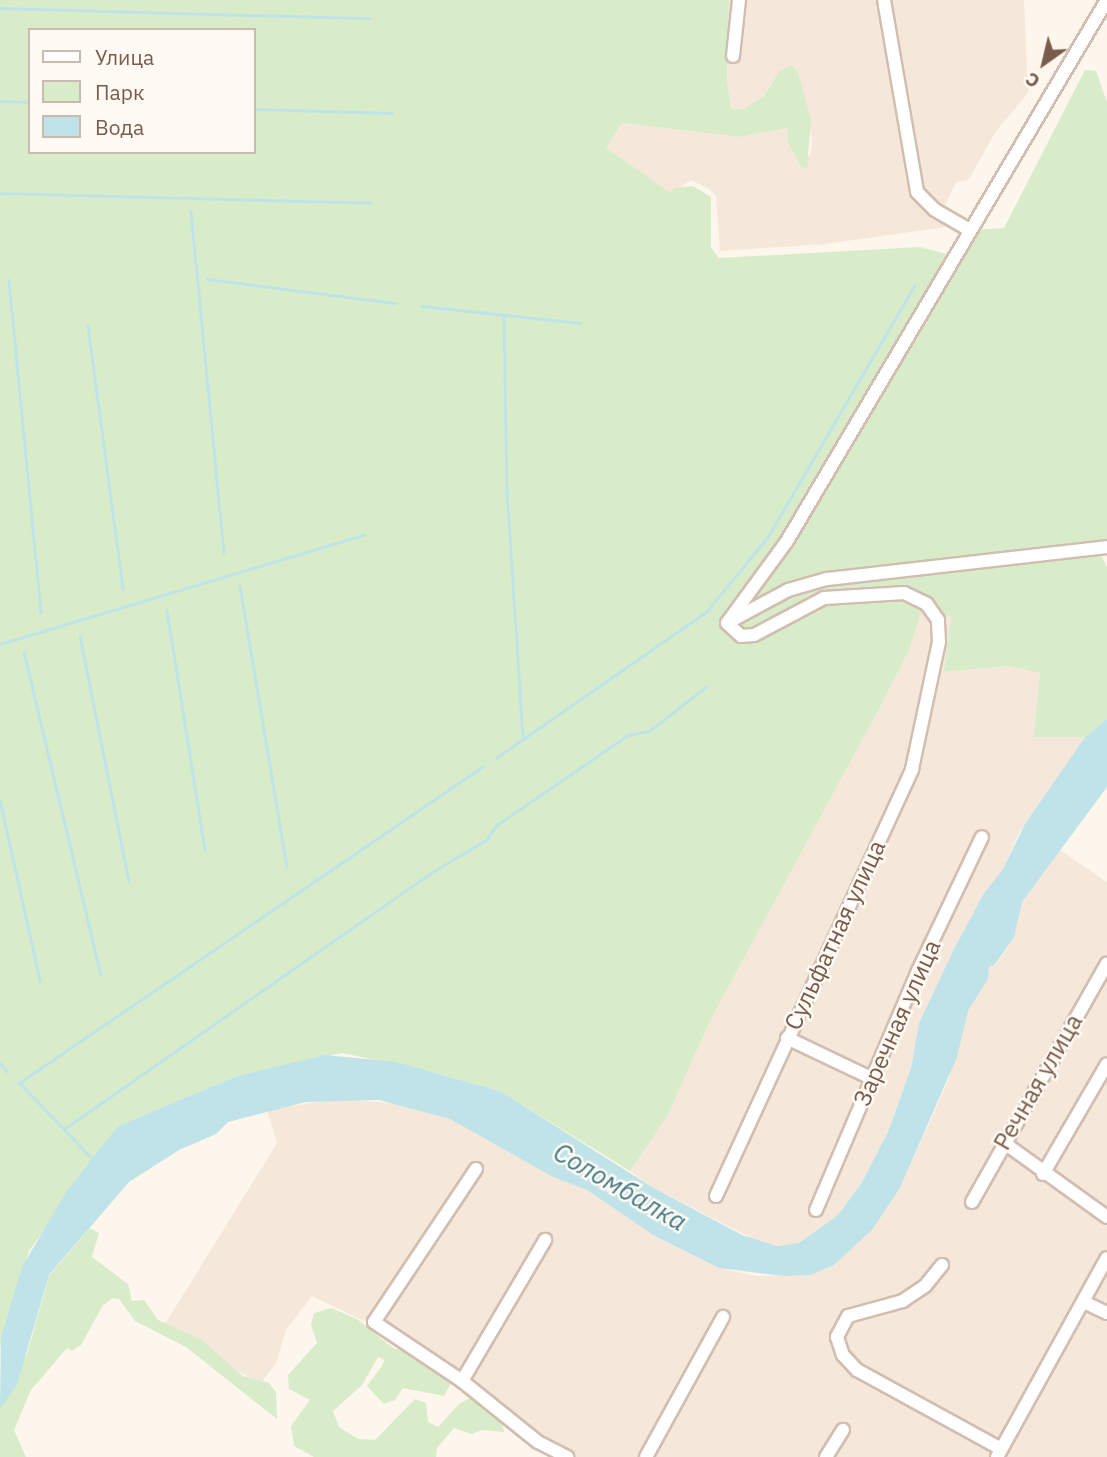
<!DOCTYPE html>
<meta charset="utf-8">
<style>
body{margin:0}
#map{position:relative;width:1107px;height:1457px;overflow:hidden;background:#fdf6ec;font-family:"IBM Plex Sans",sans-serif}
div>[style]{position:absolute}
.residential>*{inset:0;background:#f5e8da}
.green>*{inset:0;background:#d8ecc9}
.water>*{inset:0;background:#bfe3e8}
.stream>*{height:2.5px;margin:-1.25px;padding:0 1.25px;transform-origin:1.25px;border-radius:1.25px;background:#bfe3e8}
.roads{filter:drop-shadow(2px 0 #d1beb0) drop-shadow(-2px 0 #d1beb0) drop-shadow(0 2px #d1beb0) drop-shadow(0 -2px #d1beb0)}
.minor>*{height:12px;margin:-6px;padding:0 6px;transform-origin:6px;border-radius:6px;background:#fff}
span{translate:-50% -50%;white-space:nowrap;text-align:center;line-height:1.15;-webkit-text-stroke:5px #fffaf3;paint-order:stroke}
.street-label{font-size:24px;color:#7a5c4d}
.water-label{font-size:26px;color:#437c86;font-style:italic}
.legend{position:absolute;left:28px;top:28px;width:228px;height:126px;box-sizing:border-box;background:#fffaf3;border:2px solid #cabbb1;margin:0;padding:9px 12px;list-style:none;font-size:21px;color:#7a5c4d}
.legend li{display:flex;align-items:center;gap:14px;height:35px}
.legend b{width:35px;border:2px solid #cabbb1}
.north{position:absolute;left:1009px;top:28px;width:70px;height:70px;-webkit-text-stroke:5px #fffaf3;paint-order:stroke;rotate:214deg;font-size:19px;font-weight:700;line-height:28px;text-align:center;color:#7a5c4d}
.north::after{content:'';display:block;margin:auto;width:24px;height:32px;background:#7a5c4d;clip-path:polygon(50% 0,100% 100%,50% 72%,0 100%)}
</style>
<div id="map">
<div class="residential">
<i style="clip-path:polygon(729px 0,1024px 0,1028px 93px,996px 131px,969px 179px,956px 183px,945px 205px,946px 227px,825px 244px,720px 251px,716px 196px,709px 189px,691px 180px,671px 193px,605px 148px,622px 123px,741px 137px,788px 128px,788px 143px,801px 167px,811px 153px,812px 138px,799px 80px,771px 83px,764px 96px,743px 109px,731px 110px,727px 79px)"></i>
<i style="clip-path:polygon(923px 605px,951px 617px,945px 672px,1008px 666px,1040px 673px,1035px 736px,1085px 737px,1019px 833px,1003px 869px,984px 893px,954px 949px,919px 1023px,911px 1068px,888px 1132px,861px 1184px,838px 1215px,799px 1243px,777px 1246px,759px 1242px,652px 1187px,630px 1171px,667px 1117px,710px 1021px,879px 709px,909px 650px)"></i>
<i style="clip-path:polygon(1060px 850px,1107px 882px,1107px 1457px,555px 1457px,372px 1325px,312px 1296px,286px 1330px,276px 1363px,261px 1383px,232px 1368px,202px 1340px,165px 1324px,277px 1143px,267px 1110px,334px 1099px,394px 1103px,450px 1119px,551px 1176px,587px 1190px,653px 1235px,719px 1268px,756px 1276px,811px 1275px,834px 1265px,872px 1230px,900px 1188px,948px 1081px,968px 1011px,988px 978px,989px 966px,995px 966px,1008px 947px,1022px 902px)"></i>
</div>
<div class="green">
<i style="clip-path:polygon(evenodd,0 0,729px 0,727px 79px,731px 109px,743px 109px,764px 96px,779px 72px,791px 65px,798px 73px,811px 120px,807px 168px,801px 167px,788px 143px,787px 128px,741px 137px,622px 123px,606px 148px,671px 193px,674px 188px,693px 186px,711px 197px,711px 248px,719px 258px,920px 247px,958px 257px,972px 230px,1004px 228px,1085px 70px,1096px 71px,1107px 102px,1107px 542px,1100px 553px,1107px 567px,1107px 719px,1085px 737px,1034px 737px,1040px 673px,1008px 666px,944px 672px,951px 617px,923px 606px,909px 650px,879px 709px,710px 1021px,667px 1117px,630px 1171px,500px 1091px,432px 1072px,342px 1053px,237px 1076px,118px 1126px,29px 1251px,0 1347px,0 0,30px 30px,254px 30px,254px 152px,30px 152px,30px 30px)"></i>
<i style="clip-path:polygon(90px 1228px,99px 1233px,92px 1257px,128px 1284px,132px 1301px,144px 1300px,158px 1320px,202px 1340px,243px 1376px,269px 1383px,276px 1392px,277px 1419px,186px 1347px,135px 1321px,119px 1299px,113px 1298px,103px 1305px,81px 1345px,72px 1351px,67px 1348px,31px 1390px,14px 1430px,26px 1457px,0 1457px,0 1400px,27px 1354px,49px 1276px)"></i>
<i style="clip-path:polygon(331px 1308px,357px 1319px,393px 1348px,410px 1353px,451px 1383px,444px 1396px,403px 1388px,395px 1400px,384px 1404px,367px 1386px,382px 1366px,384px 1360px,378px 1357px,362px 1385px,333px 1411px,339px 1427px,358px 1439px,375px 1440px,415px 1399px,426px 1403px,428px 1422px,438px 1427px,459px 1404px,470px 1398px,502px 1422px,504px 1432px,482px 1430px,471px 1434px,454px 1428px,437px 1448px,436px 1457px,314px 1457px,294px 1446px,291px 1426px,310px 1400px,289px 1389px,288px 1375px,317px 1343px,311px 1325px,314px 1313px)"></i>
</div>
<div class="water">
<i style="clip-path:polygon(1107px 719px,1107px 787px,1022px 902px,1014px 937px,994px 966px,989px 966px,988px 979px,968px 1011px,957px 1057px,900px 1188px,872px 1230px,834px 1265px,811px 1275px,783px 1276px,719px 1268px,653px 1235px,587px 1190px,551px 1176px,450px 1119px,379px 1100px,306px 1102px,228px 1122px,216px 1134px,179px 1150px,129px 1182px,49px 1275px,17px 1385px,0 1409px,1px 1338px,22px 1267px,66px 1192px,118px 1126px,237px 1076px,325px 1055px,396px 1062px,500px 1091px,652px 1187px,742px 1235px,777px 1246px,799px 1243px,838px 1215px,861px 1184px,888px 1132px,911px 1068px,919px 1023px,954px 949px,984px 893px,1003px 869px,1025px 824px,1085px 737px)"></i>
</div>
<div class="stream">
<i style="left:0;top:8px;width:369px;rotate:1.6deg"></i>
<i style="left:0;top:101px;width:30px;rotate:2deg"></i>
<i style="left:254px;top:109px;width:138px;rotate:1.7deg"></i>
<i style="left:0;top:193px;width:371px;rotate:1.5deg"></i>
<i style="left:191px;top:211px;width:343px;rotate:84.5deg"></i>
<i style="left:207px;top:279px;width:190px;rotate:7.3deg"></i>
<i style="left:9px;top:280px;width:334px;rotate:84.5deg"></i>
<i style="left:422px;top:306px;width:159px;rotate:6.1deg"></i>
<i style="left:504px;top:315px;width:175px;rotate:89deg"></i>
<i style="left:507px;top:490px;width:249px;rotate:86.3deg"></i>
<i style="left:88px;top:326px;width:265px;rotate:82.4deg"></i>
<i style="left:240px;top:586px;width:285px;rotate:80.5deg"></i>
<i style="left:167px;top:610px;width:242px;rotate:81deg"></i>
<i style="left:80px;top:636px;width:250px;rotate:78.7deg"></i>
<i style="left:0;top:644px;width:380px;rotate:-16.7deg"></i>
<i style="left:24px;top:652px;width:331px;rotate:76.6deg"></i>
<i style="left:496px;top:758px;width:256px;rotate:-34.8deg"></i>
<i style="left:706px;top:612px;width:96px;rotate:-50.5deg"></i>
<i style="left:767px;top:538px;width:292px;rotate:-59.7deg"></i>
<i style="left:0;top:800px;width:185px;rotate:77.5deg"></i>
<i style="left:0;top:1063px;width:11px;rotate:49deg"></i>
<i style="left:64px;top:1129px;width:451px;rotate:-34.9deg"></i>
<i style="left:434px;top:871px;width:61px;rotate:-30.8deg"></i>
<i style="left:486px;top:840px;width:19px;rotate:-54deg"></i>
<i style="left:497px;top:825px;width:159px;rotate:-34.5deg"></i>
<i style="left:628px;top:735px;width:21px;rotate:-11deg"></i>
<i style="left:649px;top:731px;width:72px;rotate:-37.7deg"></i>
<i style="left:95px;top:1162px;width:110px;rotate:-133.9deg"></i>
<i style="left:19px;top:1083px;width:561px;rotate:-34.31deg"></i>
</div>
<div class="roads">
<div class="minor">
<i style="left:884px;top:0;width:195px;rotate:80.2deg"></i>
<i style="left:917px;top:192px;width:25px;rotate:45deg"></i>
<i style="left:935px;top:210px;width:38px;rotate:30deg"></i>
<i style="left:733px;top:56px;width:56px;rotate:-83.9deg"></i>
<i style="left:727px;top:623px;width:69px;rotate:-28.4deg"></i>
<i style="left:788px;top:590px;width:41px;rotate:-15.8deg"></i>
<i style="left:827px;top:579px;width:282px;rotate:-6.5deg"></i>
<i style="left:787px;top:1038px;width:95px;rotate:25.5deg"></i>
<i style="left:1003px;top:1142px;width:128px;rotate:35.8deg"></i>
<i style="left:476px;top:1169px;width:184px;rotate:123.7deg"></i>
<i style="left:374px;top:1322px;width:106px;rotate:33.8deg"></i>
<i style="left:462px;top:1381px;width:97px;rotate:38.8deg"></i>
<i style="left:538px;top:1442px;width:33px;rotate:27deg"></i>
<i style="left:1043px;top:1174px;width:127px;rotate:-59.8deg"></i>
<i style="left:716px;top:1196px;width:470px;rotate:-65.3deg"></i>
<i style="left:912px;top:769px;width:130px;rotate:-78deg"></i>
<i style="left:939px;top:642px;width:22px;rotate:-93deg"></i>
<i style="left:938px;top:620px;width:19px;rotate:-125deg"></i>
<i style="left:927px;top:604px;width:25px;rotate:-154deg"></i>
<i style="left:904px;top:593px;width:80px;rotate:176.4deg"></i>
<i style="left:824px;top:598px;width:79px;rotate:152.1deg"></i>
<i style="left:754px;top:635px;width:13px;rotate:176deg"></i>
<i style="left:741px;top:636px;width:19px;rotate:-137deg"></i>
<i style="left:727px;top:623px;width:102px;rotate:-53.8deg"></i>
<i style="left:787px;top:541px;width:629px;rotate:-59.4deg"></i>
<i style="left:972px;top:1202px;width:274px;rotate:-60.5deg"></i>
<i style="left:816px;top:1210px;width:262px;rotate:-66.9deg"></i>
<i style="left:919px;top:969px;width:146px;rotate:-64.5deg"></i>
<i style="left:942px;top:1265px;width:27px;rotate:129deg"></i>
<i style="left:925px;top:1286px;width:27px;rotate:146deg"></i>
<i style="left:903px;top:1301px;width:57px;rotate:164.7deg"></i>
<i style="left:848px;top:1316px;width:24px;rotate:118deg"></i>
<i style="left:837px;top:1337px;width:19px;rotate:72deg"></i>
<i style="left:843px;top:1355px;width:21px;rotate:47deg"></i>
<i style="left:857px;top:1370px;width:164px;rotate:28.7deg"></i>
<i style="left:1084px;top:1302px;width:25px;rotate:26deg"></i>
<i style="left:462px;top:1381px;width:164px;rotate:-59.5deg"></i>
<i style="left:646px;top:1457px;width:160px;rotate:-61.2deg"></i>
<i style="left:826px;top:1457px;width:32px;rotate:-58deg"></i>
<i style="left:997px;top:1457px;width:227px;rotate:-61.1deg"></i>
</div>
</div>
<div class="street-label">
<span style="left:835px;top:935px;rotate:-65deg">Сульфатная улица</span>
<span style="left:897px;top:1023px;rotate:-66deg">Заречная улица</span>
<span style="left:1038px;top:1082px;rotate:-60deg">Речная улица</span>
</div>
<div class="water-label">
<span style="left:620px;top:1187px;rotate:30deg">Соломбалка</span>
</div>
<ul class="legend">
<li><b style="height:9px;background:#fff"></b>Улица</li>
<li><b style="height:19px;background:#d8ecc9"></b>Парк</li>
<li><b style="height:19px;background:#bfe3e8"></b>Вода</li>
</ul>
<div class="north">С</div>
</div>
